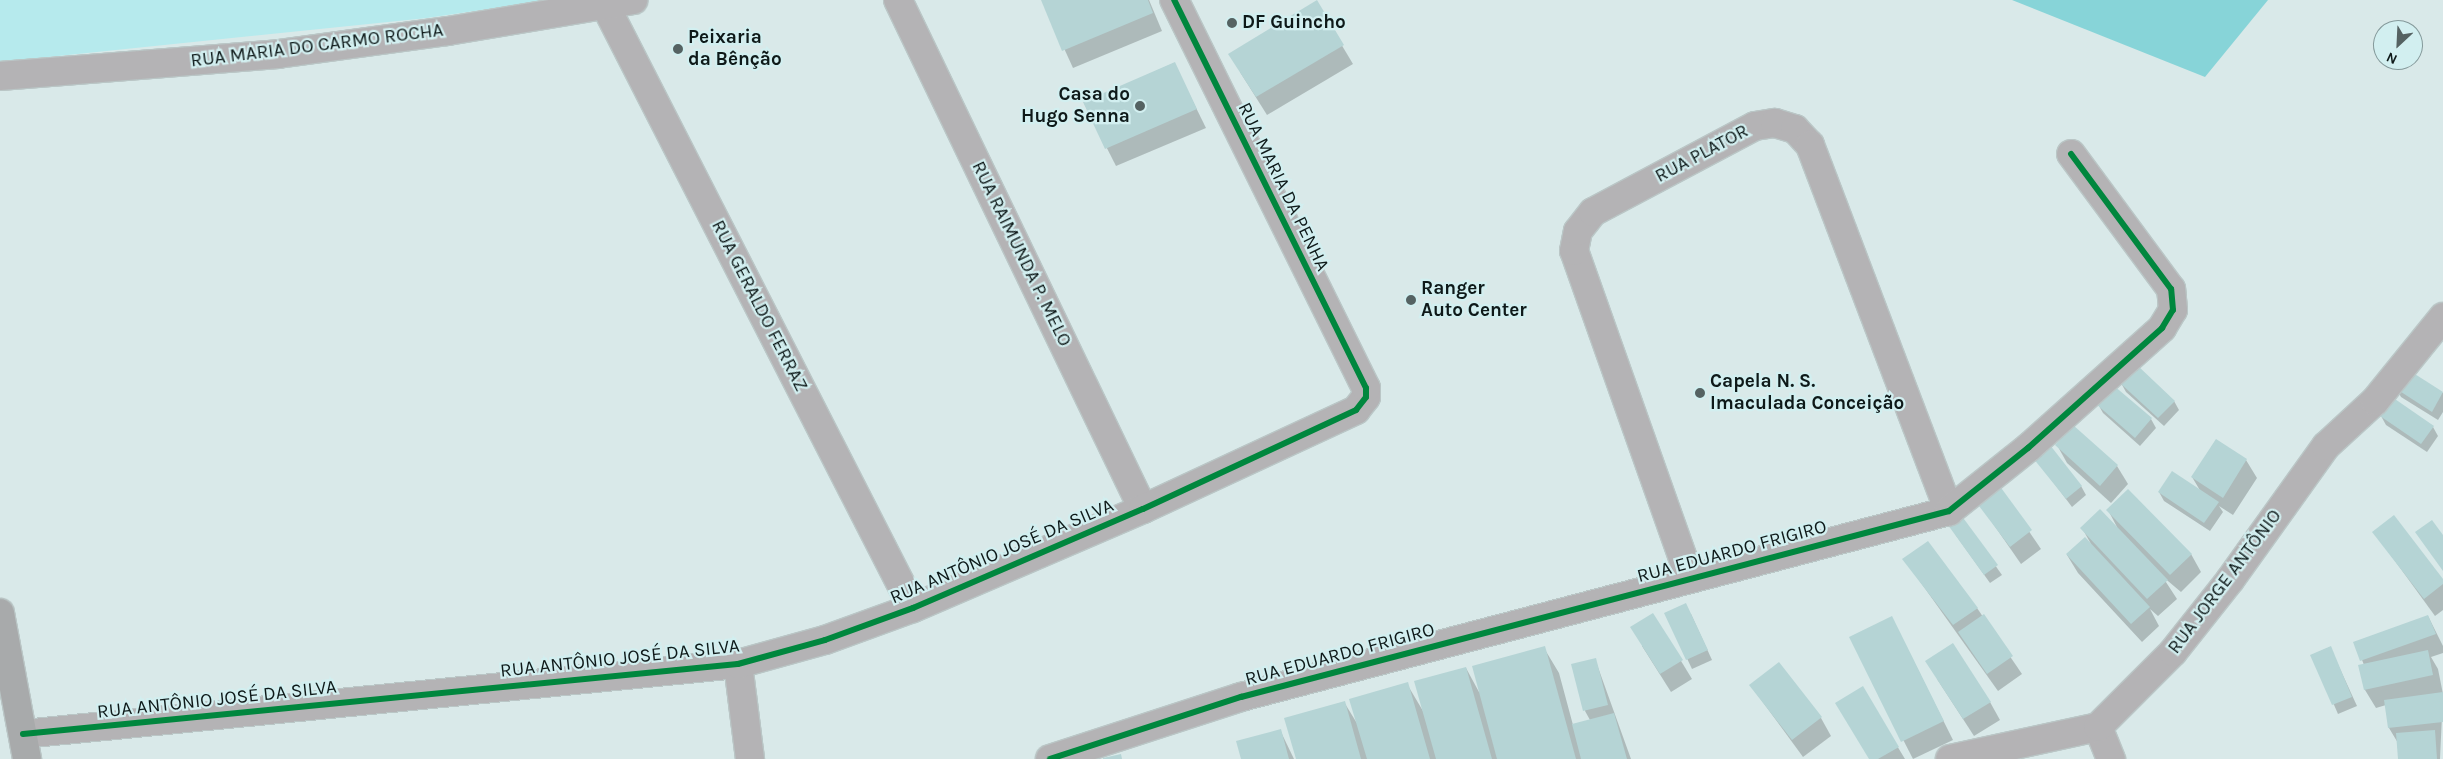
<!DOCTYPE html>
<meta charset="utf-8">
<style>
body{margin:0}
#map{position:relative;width:2443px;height:759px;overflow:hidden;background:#d9e9e9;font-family:Karla,sans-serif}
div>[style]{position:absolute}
.green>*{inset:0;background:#b6eaed}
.forest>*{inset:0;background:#87d4d8}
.shadow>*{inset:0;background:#0003}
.building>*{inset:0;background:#b5d4d5}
.roads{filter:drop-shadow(1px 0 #bac6c6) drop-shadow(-1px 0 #bac6c6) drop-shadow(0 1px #bac6c6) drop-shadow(0 -1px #bac6c6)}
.minor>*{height:28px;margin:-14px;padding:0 14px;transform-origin:14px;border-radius:14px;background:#b4b3b5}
.trunk>*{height:28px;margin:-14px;padding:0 14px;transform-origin:14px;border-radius:14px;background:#a8aaab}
.cycleway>*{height:6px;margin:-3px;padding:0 3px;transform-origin:3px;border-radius:3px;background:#00873e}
.dots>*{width:14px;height:14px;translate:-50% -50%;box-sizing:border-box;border:2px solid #d2eff0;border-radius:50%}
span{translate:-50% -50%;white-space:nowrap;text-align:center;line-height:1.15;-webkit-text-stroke:4.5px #d2eff0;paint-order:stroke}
.poi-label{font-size:19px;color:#0e1919;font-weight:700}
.left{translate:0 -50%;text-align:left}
.right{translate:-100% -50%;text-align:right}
.street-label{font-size:19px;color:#0e1919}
.north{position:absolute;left:2373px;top:20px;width:50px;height:50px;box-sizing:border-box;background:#d2eff0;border:1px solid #84999a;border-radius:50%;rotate:205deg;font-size:14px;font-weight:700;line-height:20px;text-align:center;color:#0e1919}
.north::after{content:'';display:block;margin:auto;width:18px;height:22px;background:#556262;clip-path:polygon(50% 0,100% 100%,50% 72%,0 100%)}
</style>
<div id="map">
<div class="green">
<i style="clip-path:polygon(0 0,549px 0,427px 18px,0 62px)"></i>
</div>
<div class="forest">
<i style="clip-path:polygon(2012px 0,2268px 0,2205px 77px)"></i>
</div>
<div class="shadow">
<i style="clip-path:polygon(1042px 0,1149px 0,1162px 31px,1073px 68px)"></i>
<i style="clip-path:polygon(1316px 2px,1353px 64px,1267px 115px,1240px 72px)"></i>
<i style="clip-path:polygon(1174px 63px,1206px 128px,1116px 166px,1084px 103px)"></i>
<i style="clip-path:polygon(2408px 371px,2443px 393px,2443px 412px,2438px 420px,2401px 397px,2396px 388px)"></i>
<i style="clip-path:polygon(2121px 383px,2174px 401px,2179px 410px,2164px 426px,2126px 392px)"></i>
<i style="clip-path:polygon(2098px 404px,2151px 419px,2156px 428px,2140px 446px,2103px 413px)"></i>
<i style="clip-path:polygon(2381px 416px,2433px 427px,2438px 436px,2427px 452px,2386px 425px)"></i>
<i style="clip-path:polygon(2073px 426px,2117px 466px,2128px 484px,2111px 503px,2067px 463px,2057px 445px)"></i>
<i style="clip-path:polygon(2216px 440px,2246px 460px,2257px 478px,2233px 515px,2219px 506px,2223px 512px,2210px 531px,2164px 501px,2159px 492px,2201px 492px,2192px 477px)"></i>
<i style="clip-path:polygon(2035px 458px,2081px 486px,2086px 495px,2072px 507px)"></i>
<i style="clip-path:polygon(1999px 487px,2041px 549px,2021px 564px,1978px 502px)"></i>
<i style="clip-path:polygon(2108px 510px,2191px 554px,2201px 572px,2181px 592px,2162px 576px,2177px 599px,2158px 616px,2150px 609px,2159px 626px,2142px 642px,2078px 573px,2067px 555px,2091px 544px,2082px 528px,2117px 527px)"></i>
<i style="clip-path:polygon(1961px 517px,2002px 575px,1990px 583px,1955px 534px)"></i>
<i style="clip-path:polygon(2374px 532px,2443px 581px,2443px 610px,2435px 616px)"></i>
<i style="clip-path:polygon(1904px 559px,1977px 608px,2022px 674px,1998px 691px)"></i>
<i style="clip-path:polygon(1666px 614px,1691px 614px,1712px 660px,1692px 669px)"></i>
<i style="clip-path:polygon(1653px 615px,1692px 679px,1671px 692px,1642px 646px)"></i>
<i style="clip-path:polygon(2428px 616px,2443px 646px,2443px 653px,2431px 657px,2438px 669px,2443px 694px,2440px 759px,2399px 759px,2398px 743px,2389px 728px,2386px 705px,2376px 708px,2365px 690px,2359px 666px,2364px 665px,2355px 642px)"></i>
<i style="clip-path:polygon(1901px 636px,1953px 740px,1913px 759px,1851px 638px)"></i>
<i style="clip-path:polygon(2330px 647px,2357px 706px,2338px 714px,2312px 655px)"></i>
<i style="clip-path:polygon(1544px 648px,1559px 673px,1573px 725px,1590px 720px,1585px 711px,1595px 659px,1631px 759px,1297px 759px,1344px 702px,1358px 725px,1407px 684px,1423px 711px,1466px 668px,1479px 692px)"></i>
<i style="clip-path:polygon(1937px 679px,1990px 702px,2000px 720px,1974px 736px)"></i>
<i style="clip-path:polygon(1751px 686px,1821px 718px,1831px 736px,1803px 757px)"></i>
<i style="clip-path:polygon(1862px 688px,1905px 759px,1870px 759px)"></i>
<i style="clip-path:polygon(1280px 730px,1294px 759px,1242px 759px)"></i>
</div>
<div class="building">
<i style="clip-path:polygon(1041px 0,1148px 0,1153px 13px,1062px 51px)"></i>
<i style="clip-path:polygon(1317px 0,1344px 45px,1256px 97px,1228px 54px)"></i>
<i style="clip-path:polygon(1175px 62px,1197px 109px,1105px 149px,1083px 102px)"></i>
<i style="clip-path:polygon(2137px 365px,2175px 401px,2158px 418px,2120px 383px)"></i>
<i style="clip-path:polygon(2407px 369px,2443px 392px,2432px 412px,2395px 388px)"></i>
<i style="clip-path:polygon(2113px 385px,2152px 418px,2135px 438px,2096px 404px)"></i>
<i style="clip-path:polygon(2392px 397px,2434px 426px,2421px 444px,2380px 416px)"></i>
<i style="clip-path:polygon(2073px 425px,2118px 465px,2100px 486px,2055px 445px)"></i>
<i style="clip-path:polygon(2216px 439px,2247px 459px,2223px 498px,2191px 477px)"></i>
<i style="clip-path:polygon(2050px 445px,2082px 486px,2066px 499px,2033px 458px)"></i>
<i style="clip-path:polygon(2172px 471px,2219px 502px,2204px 523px,2158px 492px)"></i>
<i style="clip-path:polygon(1999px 485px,2032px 530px,2010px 547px,1976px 502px)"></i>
<i style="clip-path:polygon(2128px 489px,2192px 554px,2170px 575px,2106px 510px)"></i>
<i style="clip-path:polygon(2100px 509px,2168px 580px,2147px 599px,2080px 528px)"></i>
<i style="clip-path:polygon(1961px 515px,1998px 565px,1984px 575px,1948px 525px)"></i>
<i style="clip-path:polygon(2394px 515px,2443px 579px,2443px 584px,2424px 599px,2372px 532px)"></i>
<i style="clip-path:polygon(2432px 520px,2443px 535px,2443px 571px,2415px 532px)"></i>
<i style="clip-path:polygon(2085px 537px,2150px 607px,2131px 624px,2066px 554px)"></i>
<i style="clip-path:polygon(1928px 541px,1978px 608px,1953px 625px,1902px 559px)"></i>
<i style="clip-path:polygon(1686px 603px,1708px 650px,1686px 660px,1664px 613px)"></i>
<i style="clip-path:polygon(1653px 613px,1683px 660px,1660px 674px,1630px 627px)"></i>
<i style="clip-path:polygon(1984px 614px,2013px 656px,1987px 674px,1958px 632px)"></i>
<i style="clip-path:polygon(2428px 615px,2436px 634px,2360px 661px,2353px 642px)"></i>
<i style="clip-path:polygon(1892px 616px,1944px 721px,1901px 742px,1849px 637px)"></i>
<i style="clip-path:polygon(1953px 643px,1991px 702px,1963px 719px,1925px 661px)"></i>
<i style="clip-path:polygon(1545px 646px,1576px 759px,1497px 759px,1472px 666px)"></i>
<i style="clip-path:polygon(2331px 646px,2352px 697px,2332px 705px,2310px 655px)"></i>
<i style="clip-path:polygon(2428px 650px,2433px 675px,2364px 690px,2358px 665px)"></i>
<i style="clip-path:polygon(1596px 658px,1608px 705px,1583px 711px,1571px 664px)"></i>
<i style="clip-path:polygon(1779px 662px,1822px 717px,1792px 740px,1749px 685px)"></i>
<i style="clip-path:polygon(1466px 667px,1492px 759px,1436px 759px,1414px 681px)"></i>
<i style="clip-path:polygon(1408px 682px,1430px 759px,1367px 759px,1349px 699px)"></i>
<i style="clip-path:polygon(1863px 686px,1899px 747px,1878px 759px,1869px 759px,1835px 703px)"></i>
<i style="clip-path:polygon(2443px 692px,2443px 722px,2388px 728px,2384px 700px)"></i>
<i style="clip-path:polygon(1345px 701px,1361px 759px,1296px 759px,1284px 718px)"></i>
<i style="clip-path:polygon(1614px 713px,1627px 759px,1581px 759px,1572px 724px)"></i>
<i style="clip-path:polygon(1281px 729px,1289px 759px,1241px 759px,1236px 741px)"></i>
<i style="clip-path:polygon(2435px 730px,2437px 759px,2398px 759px,2396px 733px)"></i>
<i style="clip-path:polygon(1121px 754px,1122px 759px,1103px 759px,1103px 758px)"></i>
</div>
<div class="roads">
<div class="minor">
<i style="left:898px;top:0;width:565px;rotate:64.3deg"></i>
<i style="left:605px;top:5px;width:677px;rotate:62.94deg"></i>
<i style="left:0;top:76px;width:279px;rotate:-4.5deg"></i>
<i style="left:278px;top:54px;width:172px;rotate:-7.7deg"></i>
<i style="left:448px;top:31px;width:188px;rotate:-9.5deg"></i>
<i style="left:1690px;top:578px;width:347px;rotate:-109.5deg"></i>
<i style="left:1574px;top:251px;width:20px;rotate:-79deg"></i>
<i style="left:1578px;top:231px;width:24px;rotate:-52deg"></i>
<i style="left:1593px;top:212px;width:183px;rotate:-28deg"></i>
<i style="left:1755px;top:126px;width:20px;rotate:-9deg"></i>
<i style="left:1775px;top:123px;width:21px;rotate:17deg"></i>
<i style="left:1795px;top:129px;width:22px;rotate:47deg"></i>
<i style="left:1810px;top:145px;width:392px;rotate:69.2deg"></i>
<i style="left:738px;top:664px;width:96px;rotate:82.8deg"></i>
<i style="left:2098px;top:727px;width:35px;rotate:68deg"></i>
<i style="left:23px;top:734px;width:718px;rotate:-5.59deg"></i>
<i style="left:738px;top:664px;width:90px;rotate:-15.4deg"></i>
<i style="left:825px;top:640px;width:94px;rotate:-20deg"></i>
<i style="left:913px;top:608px;width:250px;rotate:-23.3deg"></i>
<i style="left:1143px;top:509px;width:235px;rotate:-24.9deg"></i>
<i style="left:1356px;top:410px;width:16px;rotate:-52deg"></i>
<i style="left:1366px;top:397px;width:9px;rotate:-90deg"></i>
<i style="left:1366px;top:388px;width:433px;rotate:-116.3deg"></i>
<i style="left:1050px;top:759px;width:201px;rotate:-18deg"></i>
<i style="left:1241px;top:697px;width:732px;rotate:-14.72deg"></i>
<i style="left:1949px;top:511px;width:101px;rotate:-38.6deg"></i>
<i style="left:2028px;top:448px;width:180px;rotate:-41.8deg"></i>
<i style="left:2162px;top:328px;width:21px;rotate:-59deg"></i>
<i style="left:2173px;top:310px;width:21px;rotate:-95deg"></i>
<i style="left:2171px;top:289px;width:168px;rotate:-126.5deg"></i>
<i style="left:1950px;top:759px;width:151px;rotate:-12.2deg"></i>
<i style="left:2098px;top:727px;width:106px;rotate:-45deg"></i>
<i style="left:2173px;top:652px;width:92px;rotate:-51.6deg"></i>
<i style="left:2230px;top:580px;width:165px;rotate:-54.4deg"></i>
<i style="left:2326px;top:446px;width:67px;rotate:-42.6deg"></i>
<i style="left:2375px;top:401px;width:108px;rotate:-51deg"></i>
</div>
<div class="trunk">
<i style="left:0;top:613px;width:148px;rotate:79.5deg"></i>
</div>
</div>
<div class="cycleway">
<i style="left:23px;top:734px;width:718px;rotate:-5.59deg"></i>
<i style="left:738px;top:664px;width:90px;rotate:-15.4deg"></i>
<i style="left:825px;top:640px;width:94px;rotate:-20deg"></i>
<i style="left:913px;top:608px;width:250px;rotate:-23.3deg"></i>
<i style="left:1143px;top:509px;width:235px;rotate:-24.9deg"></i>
<i style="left:1356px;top:410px;width:16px;rotate:-52deg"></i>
<i style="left:1366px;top:397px;width:9px;rotate:-90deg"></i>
<i style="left:1366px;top:388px;width:433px;rotate:-116.3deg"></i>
<i style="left:1050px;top:759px;width:201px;rotate:-18deg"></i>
<i style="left:1241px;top:697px;width:732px;rotate:-14.72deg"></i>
<i style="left:1949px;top:511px;width:101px;rotate:-38.6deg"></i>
<i style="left:2028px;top:448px;width:180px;rotate:-41.8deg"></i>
<i style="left:2162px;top:328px;width:21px;rotate:-59deg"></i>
<i style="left:2173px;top:310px;width:21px;rotate:-95deg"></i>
<i style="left:2171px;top:289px;width:168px;rotate:-126.5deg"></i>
</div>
<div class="dots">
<i style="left:1232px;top:23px;background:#556262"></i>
<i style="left:678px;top:49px;background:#556262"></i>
<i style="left:1140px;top:106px;background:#556262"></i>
<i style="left:1411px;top:300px;background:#556262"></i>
<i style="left:1700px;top:393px;background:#556262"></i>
</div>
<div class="poi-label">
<span class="left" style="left:1242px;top:23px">DF Guincho</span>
<span class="left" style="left:688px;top:49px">Peixaria<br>da Bênção</span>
<span class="right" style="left:1130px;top:106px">Casa do<br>Hugo Senna</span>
<span class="left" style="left:1421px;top:300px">Ranger<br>Auto Center</span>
<span class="left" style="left:1710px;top:393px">Capela N. S.<br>Imaculada Conceição</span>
</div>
<div class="street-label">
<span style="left:317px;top:46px;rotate:-7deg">RUA MARIA DO CARMO ROCHA</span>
<span style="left:1702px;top:154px;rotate:-28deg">RUA PLATOR</span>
<span style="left:1283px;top:187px;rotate:64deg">RUA MARIA DA PENHA</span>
<span style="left:1021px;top:254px;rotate:64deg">RUA RAIMUNDA P. MELO</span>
<span style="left:759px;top:306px;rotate:63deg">RUA GERALDO FERRAZ</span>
<span style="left:1002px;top:552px;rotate:-23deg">RUA ANTÔNIO JOSÉ DA SILVA</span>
<span style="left:1732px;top:552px;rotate:-15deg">RUA EDUARDO FRIGIRO</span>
<span style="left:2225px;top:582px;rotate:-53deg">RUA JORGE ANTÔNIO</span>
<span style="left:1340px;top:655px;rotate:-15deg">RUA EDUARDO FRIGIRO</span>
<span style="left:620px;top:659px;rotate:-6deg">RUA ANTÔNIO JOSÉ DA SILVA</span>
<span style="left:217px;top:700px;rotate:-6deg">RUA ANTÔNIO JOSÉ DA SILVA</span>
</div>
<div class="north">N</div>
</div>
